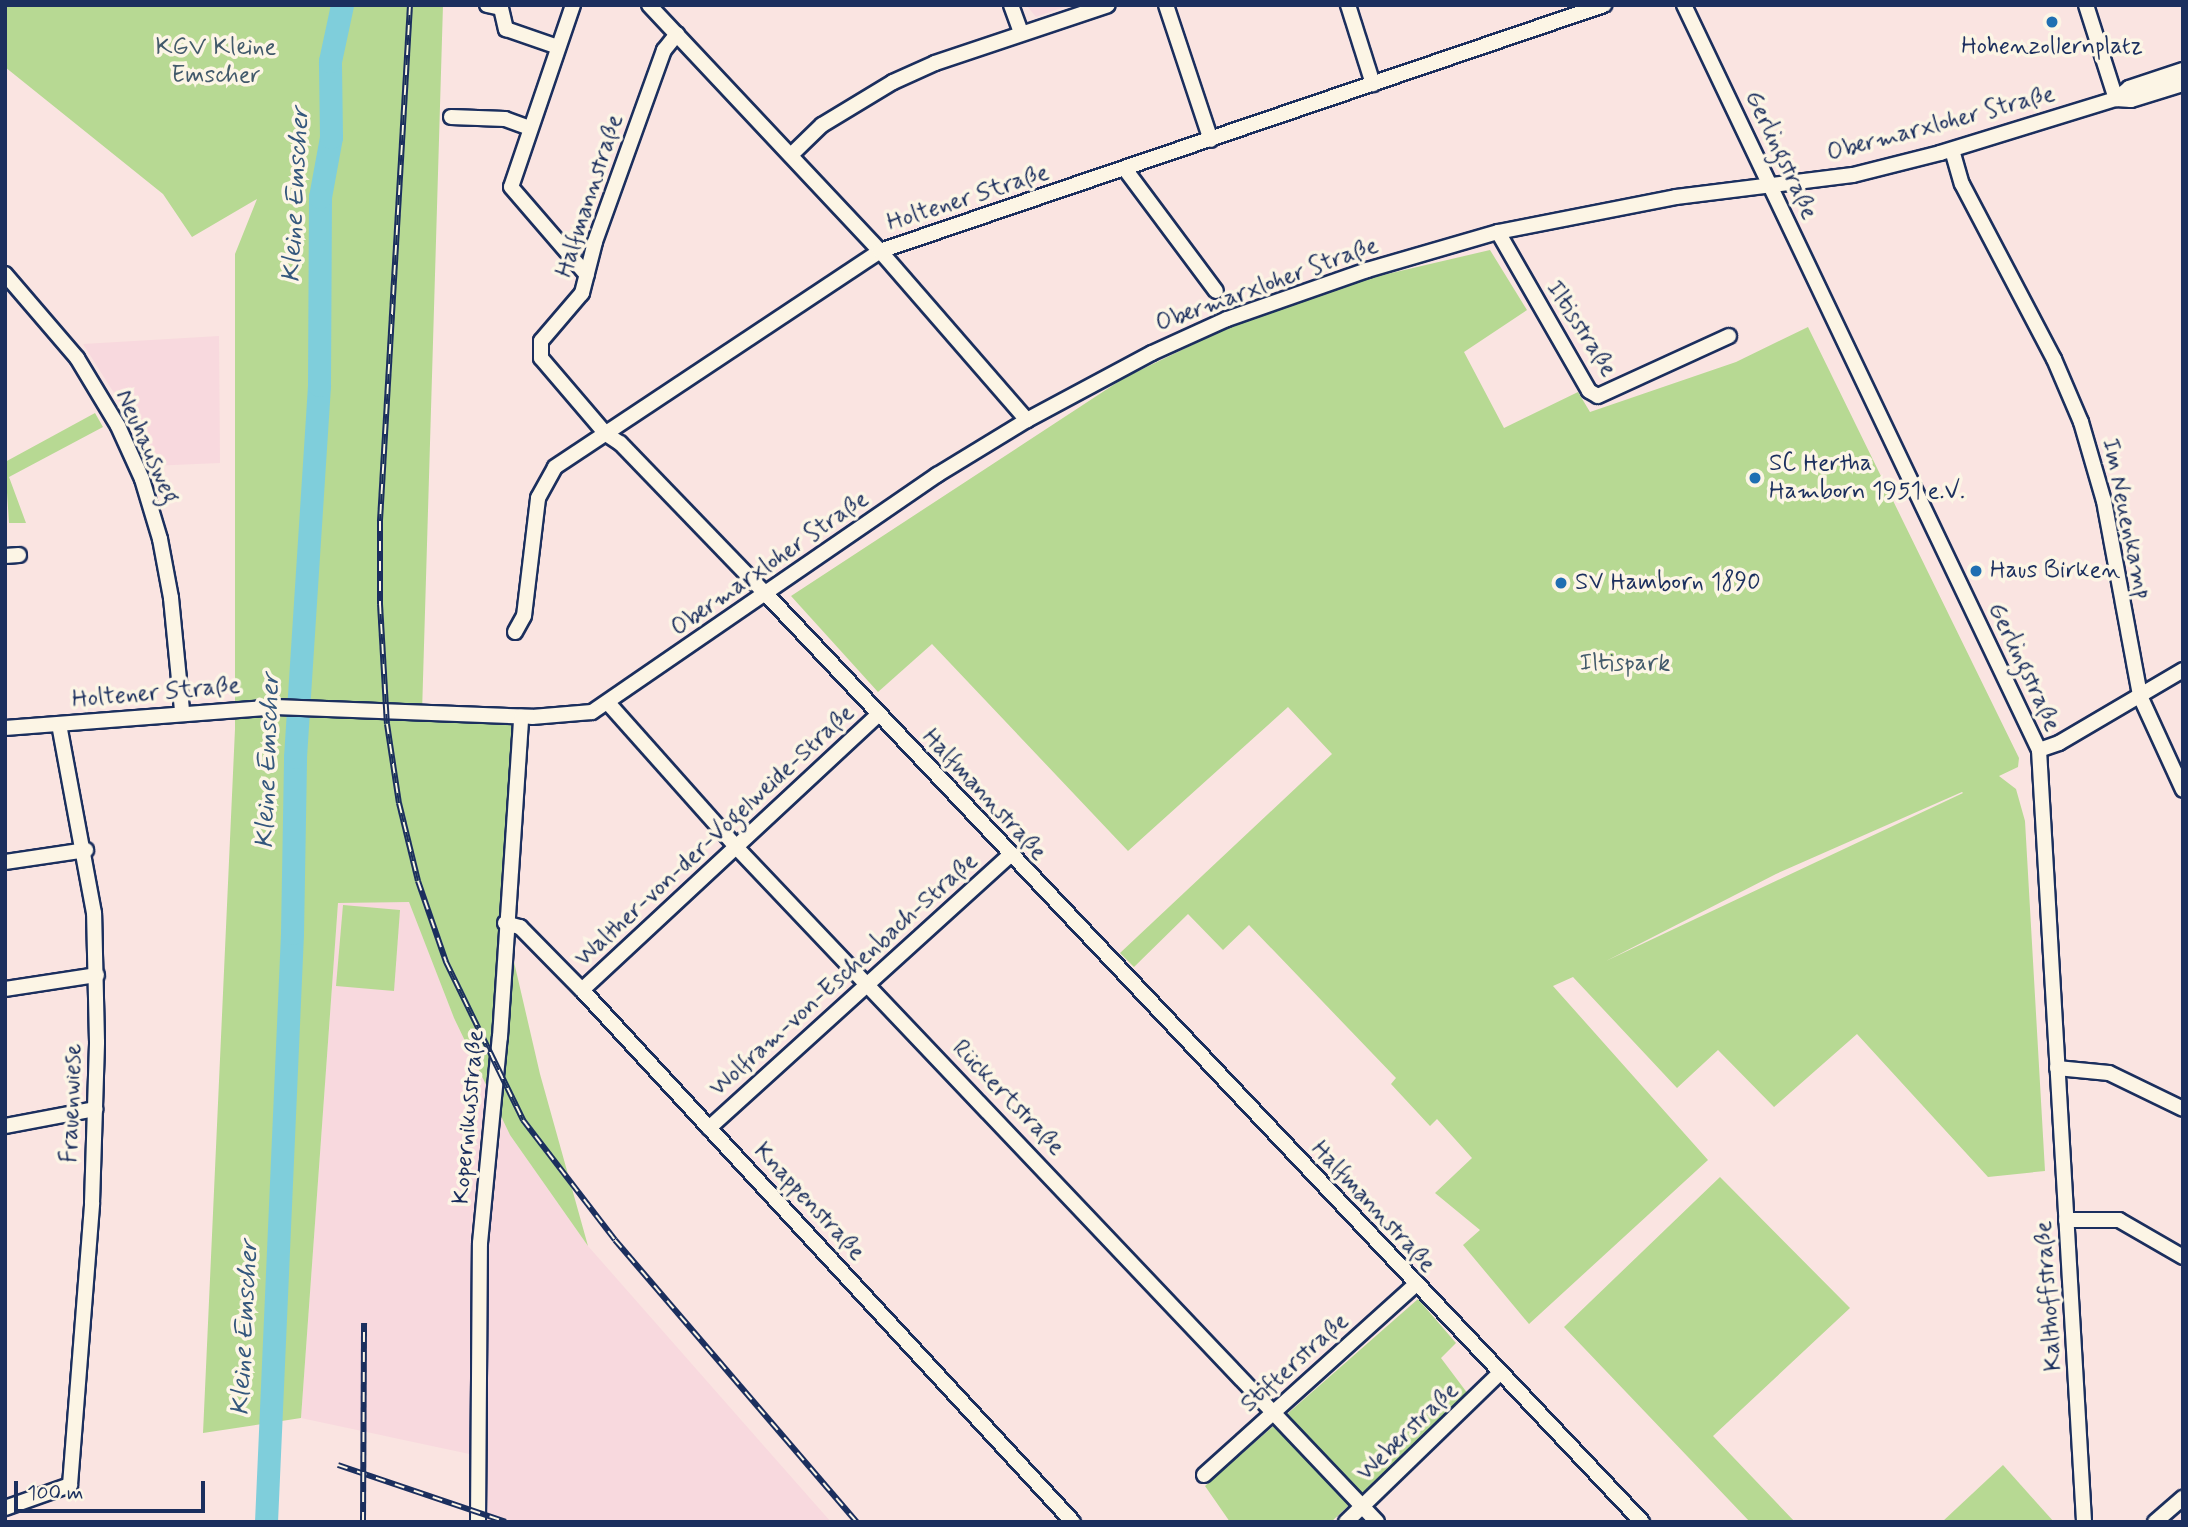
<!DOCTYPE html>
<meta charset="utf-8">
<style>
body{margin:0}
#map{position:relative;width:2188px;height:1527px;overflow:hidden;background:#fae4e1;font-family:Mynerve,sans-serif}
div>[style]{position:absolute}
.built>*{inset:0;background:#f8d9de}
.green>*{inset:0;background:#b7d993}
.river>*{height:23px;margin:-11.5px;padding:0 11.5px;transform-origin:11.5px;border-radius:11.5px;background:#7fcedb}
.roads{filter:drop-shadow(2px 0 #1b2f5e) drop-shadow(-2px 0 #1b2f5e) drop-shadow(0 2px #1b2f5e) drop-shadow(0 -2px #1b2f5e)}
.minor>*{height:14px;margin:-7px;padding:0 7px;transform-origin:7px;border-radius:7px;background:#fcf5e5}
.rail>*{height:6px;margin-top:-3px;transform-origin:0;background:repeating-linear-gradient(90deg,#fcf5e5 0 10px,#1b2f5e 0 20px);box-sizing:border-box;border-block:2px solid #1b2f5e}
.dots>*{width:19px;height:19px;translate:-50% -50%;box-sizing:border-box;border:4px solid #fcf5e5;border-radius:50%}
span{translate:-50% -50%;white-space:nowrap;text-align:center;line-height:1.15;-webkit-text-stroke:7px #fcf5e5;paint-order:stroke}
.poi-label{font-size:24px;color:#1b2f5e}
.left{translate:0 -50%;text-align:left}
.park-label{font-size:24px;color:#425a6b}
.street-label{font-size:24px;color:#1b2f5e}
.water-label{font-size:26px;color:#34577d;font-style:italic}
.frame{position:absolute;inset:0;border:7px solid #1b2f5e;pointer-events:none}
.scale{position:absolute;left:14px;top:1481px;width:191px;height:32px;box-sizing:border-box;border:4px solid #1b2f5e;border-top:0;padding-left:9px;font-size:21px;line-height:24px;white-space:nowrap;color:#1b2f5e;-webkit-text-stroke:5px #fcf5e5;paint-order:stroke}
</style>
<div id="map">
<div class="built">
<i style="clip-path:polygon(1026px 5px,1069px 5px,1036px 17px)"></i>
<i style="clip-path:polygon(219px 336px,220px 463px,150px 466px,126px 412px,83px 344px)"></i>
<i style="clip-path:polygon(409px 901px,454px 1018px,510px 1135px,588px 1246px,831px 1522px,488px 1522px,488px 1458px,301px 1418px,338px 903px)"></i>
</div>
<div class="green">
<i style="clip-path:polygon(5px 5px,443px 5px,422px 713px,521px 717px,505px 923px,540px 1074px,588px 1246px,510px 1135px,454px 1018px,409px 902px,338px 903px,301px 1418px,203px 1433px,235px 729px,235px 254px,257px 199px,192px 237px,163px 194px,5px 67px)"></i>
<i style="clip-path:polygon(evenodd,1490px 250px,1527px 310px,1464px 352px,1504px 428px,1578px 392px,1590px 412px,1736px 362px,1808px 327px,2019px 758px,2018px 767px,1999px 776px,2016px 789px,2025px 821px,2045px 1171px,1988px 1177px,1857px 1034px,1774px 1107px,1718px 1050px,1677px 1088px,1573px 977px,1553px 986px,1708px 1160px,1529px 1324px,1463px 1245px,1480px 1230px,1435px 1193px,1472px 1158px,1437px 1119px,1430px 1126px,1391px 1084px,1396px 1078px,1249px 925px,1223px 950px,1188px 914px,1134px 967px,1120px 953px,1332px 754px,1288px 707px,1128px 851px,932px 644px,878px 692px,791px 596px,1124px 378px,1225px 329px,1370px 278px,1490px 250px,1962px 792px,1963px 793px,1606px 961px,1776px 874px,1962px 792px)"></i>
<i style="clip-path:polygon(95px 413px,103px 427px,9px 477px,26px 523px,9px 523px,5px 462px)"></i>
<i style="clip-path:polygon(343px 905px,400px 910px,394px 991px,336px 986px)"></i>
<i style="clip-path:polygon(1720px 1177px,1850px 1308px,1713px 1436px,1795px 1522px,1750px 1522px,1564px 1327px)"></i>
<i style="clip-path:polygon(1418px 1299px,1456px 1343px,1441px 1358px,1468px 1394px,1331px 1522px,1230px 1522px,1205px 1486px)"></i>
<i style="clip-path:polygon(2003px 1465px,2054px 1522px,1942px 1522px)"></i>
</div>
<div class="river">
<i style="left:266px;top:1522px;width:590px;rotate:-87.47deg"></i>
<i style="left:292px;top:933px;width:176px;rotate:-89deg"></i>
<i style="left:295px;top:757px;width:373px;rotate:-86.3deg"></i>
<i style="left:319px;top:385px;width:188px;rotate:-89.7deg"></i>
<i style="left:320px;top:197px;width:61px;rotate:-79.6deg"></i>
<i style="left:331px;top:137px;width:76px;rotate:-90.8deg"></i>
<i style="left:330px;top:61px;width:57px;rotate:-77.9deg"></i>
</div>
<div class="roads">
<div class="minor">
<i style="left:487px;top:5px;width:14px;rotate:12deg"></i>
<i style="left:501px;top:8px;width:22px;rotate:77deg"></i>
<i style="left:506px;top:29px;width:55px;rotate:19.1deg"></i>
<i style="left:573px;top:5px;width:192px;rotate:108.8deg"></i>
<i style="left:511px;top:187px;width:116px;rotate:49.2deg"></i>
<i style="left:649px;top:5px;width:337px;rotate:46.8deg"></i>
<i style="left:880px;top:251px;width:224px;rotate:49deg"></i>
<i style="left:1011px;top:5px;width:30px;rotate:70deg"></i>
<i style="left:1166px;top:5px;width:142px;rotate:71.6deg"></i>
<i style="left:1348px;top:5px;width:83px;rotate:72.4deg"></i>
<i style="left:1684px;top:5px;width:825px;rotate:64.52deg"></i>
<i style="left:2039px;top:750px;width:773px;rotate:86.66deg"></i>
<i style="left:2086px;top:5px;width:99px;rotate:72.3deg"></i>
<i style="left:677px;top:34px;width:21px;rotate:129deg"></i>
<i style="left:664px;top:50px;width:204px;rotate:109.8deg"></i>
<i style="left:595px;top:242px;width:53px;rotate:104.3deg"></i>
<i style="left:582px;top:293px;width:63px;rotate:130.5deg"></i>
<i style="left:541px;top:341px;width:17px;rotate:90deg"></i>
<i style="left:541px;top:358px;width:100px;rotate:49.5deg"></i>
<i style="left:606px;top:434px;width:17px;rotate:33deg"></i>
<i style="left:620px;top:443px;width:211px;rotate:46deg"></i>
<i style="left:767px;top:595px;width:1275px;rotate:46.65deg"></i>
<i style="left:2116px;top:99px;width:15px;rotate:4deg"></i>
<i style="left:2131px;top:100px;width:54px;rotate:-17.1deg"></i>
<i style="left:451px;top:117px;width:54px;rotate:2.1deg"></i>
<i style="left:505px;top:119px;width:27px;rotate:20deg"></i>
<i style="left:1952px;top:150px;width:35px;rotate:74deg"></i>
<i style="left:1962px;top:184px;width:198px;rotate:62.3deg"></i>
<i style="left:2054px;top:359px;width:69px;rotate:66.8deg"></i>
<i style="left:2081px;top:422px;width:82px;rotate:73.8deg"></i>
<i style="left:2104px;top:501px;width:198px;rotate:79.5deg"></i>
<i style="left:2140px;top:696px;width:103px;rotate:65.4deg"></i>
<i style="left:791px;top:155px;width:43px;rotate:-44.1deg"></i>
<i style="left:822px;top:125px;width:83px;rotate:-31.2deg"></i>
<i style="left:893px;top:82px;width:46px;rotate:-24.3deg"></i>
<i style="left:935px;top:63px;width:182px;rotate:-18.5deg"></i>
<i style="left:1125px;top:169px;width:152px;rotate:53.3deg"></i>
<i style="left:1498px;top:232px;width:183px;rotate:60.2deg"></i>
<i style="left:1589px;top:391px;width:10px;rotate:29deg"></i>
<i style="left:1598px;top:396px;width:144px;rotate:-24.6deg"></i>
<i style="left:5px;top:274px;width:111px;rotate:49.4deg"></i>
<i style="left:77px;top:358px;width:79px;rotate:58.9deg"></i>
<i style="left:118px;top:426px;width:58px;rotate:65.6deg"></i>
<i style="left:142px;top:479px;width:63px;rotate:73.3deg"></i>
<i style="left:160px;top:539px;width:60px;rotate:79.4deg"></i>
<i style="left:171px;top:598px;width:114px;rotate:84.4deg"></i>
<i style="left:5px;top:556px;width:14px;rotate:-4deg"></i>
<i style="left:515px;top:632px;width:18px;rotate:-61deg"></i>
<i style="left:524px;top:616px;width:119px;rotate:-83.2deg"></i>
<i style="left:538px;top:498px;width:35px;rotate:-61deg"></i>
<i style="left:555px;top:467px;width:390px;rotate:-33.6deg"></i>
<i style="left:880px;top:251px;width:765px;rotate:-18.77deg"></i>
<i style="left:609px;top:704px;width:194px;rotate:48.3deg"></i>
<i style="left:738px;top:849px;width:928px;rotate:46.48deg"></i>
<i style="left:5px;top:728px;width:271px;rotate:-4.4deg"></i>
<i style="left:275px;top:707px;width:257px;rotate:2.2deg"></i>
<i style="left:532px;top:717px;width:60px;rotate:-4.8deg"></i>
<i style="left:592px;top:712px;width:419px;rotate:-34.5deg"></i>
<i style="left:937px;top:475px;width:105px;rotate:-31.4deg"></i>
<i style="left:1027px;top:420px;width:142px;rotate:-28.2deg"></i>
<i style="left:1152px;top:353px;width:82px;rotate:-24.4deg"></i>
<i style="left:1227px;top:319px;width:148px;rotate:-19.3deg"></i>
<i style="left:1367px;top:270px;width:136px;rotate:-16.2deg"></i>
<i style="left:1498px;top:232px;width:181px;rotate:-11.1deg"></i>
<i style="left:1676px;top:197px;width:178px;rotate:-7.1deg"></i>
<i style="left:1853px;top:175px;width:90px;rotate:-14.2deg"></i>
<i style="left:1940px;top:153px;width:184px;rotate:-17.1deg"></i>
<i style="left:2116px;top:99px;width:17px;rotate:-40deg"></i>
<i style="left:2129px;top:88px;width:57px;rotate:-18.4deg"></i>
<i style="left:2039px;top:750px;width:21px;rotate:-19deg"></i>
<i style="left:2059px;top:743px;width:144px;rotate:-30.5deg"></i>
<i style="left:5px;top:862px;width:82px;rotate:-8.4deg"></i>
<i style="left:505px;top:923px;width:16px;rotate:15deg"></i>
<i style="left:520px;top:927px;width:88px;rotate:45.5deg"></i>
<i style="left:582px;top:990px;width:724px;rotate:47.3deg"></i>
<i style="left:5px;top:989px;width:93px;rotate:-8.7deg"></i>
<i style="left:582px;top:990px;width:404px;rotate:-42.9deg"></i>
<i style="left:2057px;top:1068px;width:52px;rotate:5.5deg"></i>
<i style="left:2109px;top:1073px;width:82px;rotate:25.9deg"></i>
<i style="left:5px;top:1126px;width:92px;rotate:-10.7deg"></i>
<i style="left:709px;top:1128px;width:405px;rotate:-42.2deg"></i>
<i style="left:2066px;top:1220px;width:53px"></i>
<i style="left:2119px;top:1220px;width:74px;rotate:30deg"></i>
<i style="left:1204px;top:1475px;width:284px;rotate:-42deg"></i>
<i style="left:5px;top:1508px;width:69px;rotate:-19.5deg"></i>
<i style="left:70px;top:1485px;width:283px;rotate:-85.5deg"></i>
<i style="left:92px;top:1203px;width:161px;rotate:-88.2deg"></i>
<i style="left:97px;top:1042px;width:129px;rotate:-91.3deg"></i>
<i style="left:94px;top:913px;width:192px;rotate:-100.5deg"></i>
<i style="left:478px;top:1522px;width:279px;rotate:-89.6deg"></i>
<i style="left:480px;top:1243px;width:207px;rotate:-84.5deg"></i>
<i style="left:500px;top:1037px;width:321px;rotate:-86.2deg"></i>
<i style="left:1346px;top:1522px;width:214px;rotate:-44.1deg"></i>
<i style="left:2155px;top:1522px;width:37px;rotate:-41deg"></i>
</div>
</div>
<div class="rail">
<i style="left:410px;top:5px;width:517px;rotate:93.33deg"></i>
<i style="left:380px;top:521px;width:83px;rotate:90deg"></i>
<i style="left:380px;top:604px;width:120px;rotate:86.7deg"></i>
<i style="left:387px;top:724px;width:80px;rotate:81.4deg"></i>
<i style="left:399px;top:803px;width:80px;rotate:76.3deg"></i>
<i style="left:418px;top:881px;width:86px;rotate:70.9deg"></i>
<i style="left:446px;top:962px;width:176px;rotate:64deg"></i>
<i style="left:523px;top:1120px;width:151px;rotate:52.5deg"></i>
<i style="left:615px;top:1240px;width:372px;rotate:49.4deg"></i>
<i style="left:338px;top:1465px;width:177px;rotate:18.7deg"></i>
<i style="left:363px;top:1522px;width:199px;rotate:-89.7deg"></i>
</div>
<div class="dots">
<i style="left:2052px;top:22px;background:#1f6fb2"></i>
<i style="left:1755px;top:478px;background:#1f6fb2"></i>
<i style="left:1976px;top:571px;background:#1f6fb2"></i>
<i style="left:1561px;top:583px;background:#1f6fb2"></i>
</div>
<div class="poi-label">
<span style="left:2052px;top:47px">Hohenzollernplatz</span>
<span class="left" style="left:1769px;top:478px">SC Hertha<br>Hamborn 1951 e.V.</span>
<span class="left" style="left:1990px;top:571px">Haus Birken</span>
<span class="left" style="left:1575px;top:583px">SV Hamborn 1890</span>
</div>
<div class="park-label">
<span style="left:216px;top:62px">KGV Kleine<br>Emscher</span>
<span style="left:1625px;top:664px">Iltispark</span>
</div>
<div class="street-label">
<span style="left:1941px;top:124px;rotate:-15deg">Obermarxloher Straße</span>
<span style="left:1781px;top:155px;rotate:65deg">Gerlingstraße</span>
<span style="left:590px;top:196px;rotate:-72deg">Halfmannstraße</span>
<span style="left:968px;top:198px;rotate:-18deg">Holtener Straße</span>
<span style="left:1267px;top:285px;rotate:-20deg">Obermarxloher Straße</span>
<span style="left:1581px;top:329px;rotate:57deg">Iltisstraße</span>
<span style="left:147px;top:447px;rotate:66deg">Neuhausweg</span>
<span style="left:2126px;top:519px;rotate:78deg">Im Neuenkamp</span>
<span style="left:770px;top:564px;rotate:-35deg">Obermarxloher Straße</span>
<span style="left:2024px;top:667px;rotate:65deg">Gerlingstraße</span>
<span style="left:156px;top:693px;rotate:-5deg">Holtener Straße</span>
<span style="left:984px;top:795px;rotate:47deg">Halfmannstraße</span>
<span style="left:715px;top:836px;rotate:-43deg">Walther-von-der-Vogelweide-Straße</span>
<span style="left:844px;top:975px;rotate:-42deg">Wolfram-von-Eschenbach-Straße</span>
<span style="left:1008px;top:1098px;rotate:46deg">Rückertstraße</span>
<span style="left:72px;top:1103px;rotate:-88deg">Frauenwiese</span>
<span style="left:469px;top:1117px;rotate:-85deg">Kopernikusstraße</span>
<span style="left:809px;top:1202px;rotate:47deg">Knappenstraße</span>
<span style="left:1373px;top:1207px;rotate:47deg">Halfmannstraße</span>
<span style="left:2049px;top:1296px;rotate:-94deg">Kalthoffstraße</span>
<span style="left:1295px;top:1363px;rotate:-42deg">Stifterstraße</span>
<span style="left:1408px;top:1432px;rotate:-44deg">Weberstraße</span>
</div>
<div class="water-label">
<span style="left:297px;top:195px;rotate:-87deg">Kleine Emscher</span>
<span style="left:269px;top:761px;rotate:-88deg">Kleine Emscher</span>
<span style="left:246px;top:1328px;rotate:-87deg">Kleine Emscher</span>
</div>
<div class="frame"></div>
<div class="scale">100 m</div>
</div>
